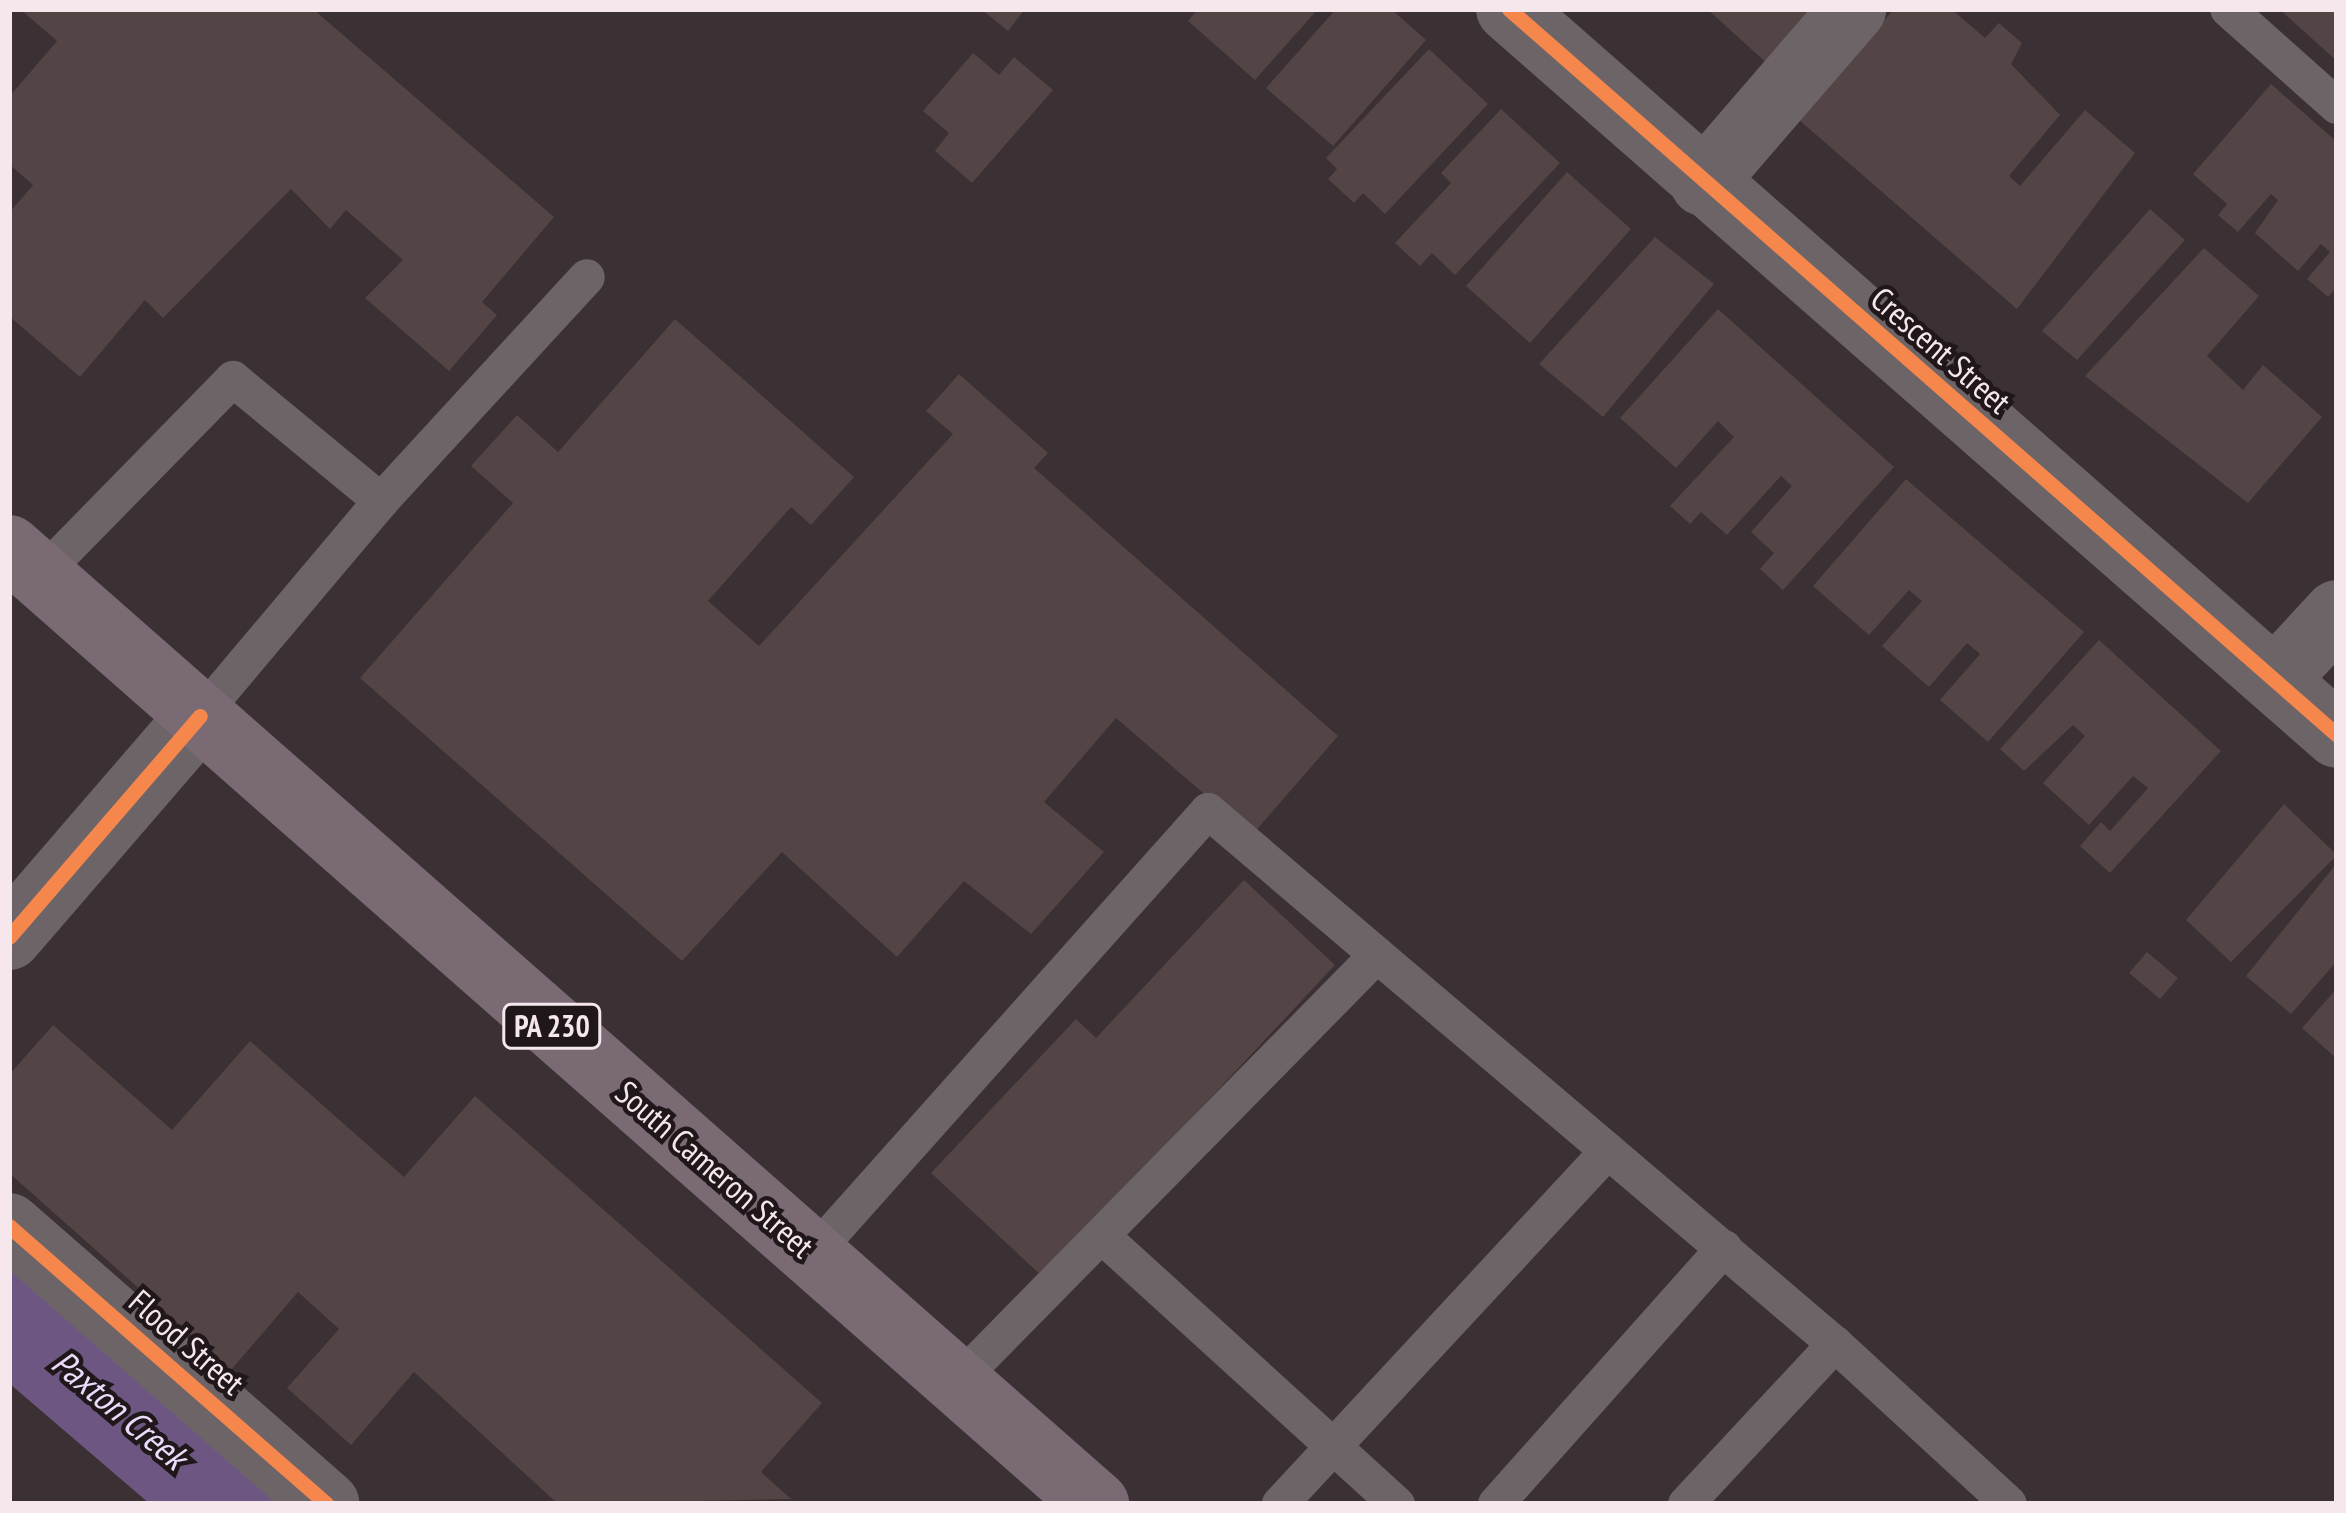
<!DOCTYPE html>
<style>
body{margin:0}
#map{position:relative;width:2346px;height:1513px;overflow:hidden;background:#3b3033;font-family:"PT Sans Narrow",sans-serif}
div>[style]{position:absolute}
.river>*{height:105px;margin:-52.5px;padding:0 52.5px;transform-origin:52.5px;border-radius:52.5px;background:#6d5782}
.building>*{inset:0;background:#534445}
.service>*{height:36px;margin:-18px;padding:0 18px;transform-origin:18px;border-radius:18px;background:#6d6467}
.minor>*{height:66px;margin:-33px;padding:0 33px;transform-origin:33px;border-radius:33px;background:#6d6467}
.trunk>*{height:66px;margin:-33px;padding:0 33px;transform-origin:33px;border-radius:33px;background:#796a74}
.cycleway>*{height:15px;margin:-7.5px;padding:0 7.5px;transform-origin:7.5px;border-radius:7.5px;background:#f5874c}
span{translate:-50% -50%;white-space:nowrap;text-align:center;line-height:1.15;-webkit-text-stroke:9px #20171a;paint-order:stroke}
.shield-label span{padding:3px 9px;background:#20171a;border:3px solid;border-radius:9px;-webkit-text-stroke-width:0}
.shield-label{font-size:30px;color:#f5e7eb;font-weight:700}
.street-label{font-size:33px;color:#f5e7eb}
.water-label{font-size:36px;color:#e9dbf9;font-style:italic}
.frame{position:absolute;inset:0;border:12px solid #f5e7eb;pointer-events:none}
</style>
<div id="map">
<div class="river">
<i style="left:9px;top:1314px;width:292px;rotate:40.6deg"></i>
</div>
<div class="building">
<i style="clip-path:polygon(20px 9px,313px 9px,554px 217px,482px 302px,497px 315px,449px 371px,365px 298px,403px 260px,346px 210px,330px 229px,291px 189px,163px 318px,145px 300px,80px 377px,9px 316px,9px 213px,33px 185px,9px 164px,9px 97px,57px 41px)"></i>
<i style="clip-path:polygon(981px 9px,1025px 9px,1008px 31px)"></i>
<i style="clip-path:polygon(1198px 9px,1318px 9px,1255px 80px,1188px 21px)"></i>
<i style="clip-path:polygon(1336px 9px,1391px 9px,1426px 40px,1333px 146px,1266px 88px)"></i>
<i style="clip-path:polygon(1707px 9px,1822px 9px,1770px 66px)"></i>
<i style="clip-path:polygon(1894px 9px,1951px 9px,1985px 38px,1999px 23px,2022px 43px,2011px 64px,2060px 115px,2009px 176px,2020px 186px,2085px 110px,2135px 153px,2017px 309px,1798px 119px)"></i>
<i style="clip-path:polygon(2279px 9px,2337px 9px,2337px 61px,2318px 44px)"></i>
<i style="clip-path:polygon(1429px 49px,1488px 104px,1385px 214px,1363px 193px,1354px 203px,1328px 179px,1337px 169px,1326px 158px)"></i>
<i style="clip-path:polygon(973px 53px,999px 75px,1014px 57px,1053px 90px,972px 183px,935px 151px,949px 133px,923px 111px)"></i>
<i style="clip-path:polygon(2271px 84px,2337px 142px,2337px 287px,2328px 297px,2307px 279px,2330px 252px,2321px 244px,2298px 271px,2255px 233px,2278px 200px,2271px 194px,2238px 232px,2218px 215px,2227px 204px,2193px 174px)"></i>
<i style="clip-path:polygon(1501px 109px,1560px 163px,1455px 275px,1432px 253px,1420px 266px,1395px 243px,1451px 183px,1441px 173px)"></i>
<i style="clip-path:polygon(1567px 172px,1631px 229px,1530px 343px,1466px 286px)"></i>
<i style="clip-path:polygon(2150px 209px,2185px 240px,2077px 360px,2042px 331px)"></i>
<i style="clip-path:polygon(1655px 237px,1714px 284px,1603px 417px,1539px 364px)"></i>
<i style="clip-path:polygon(2204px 248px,2259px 296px,2207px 356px,2243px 390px,2263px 365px,2322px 417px,2248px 503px,2085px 376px)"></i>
<i style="clip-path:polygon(1718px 309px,1894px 467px,1783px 590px,1760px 569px,1774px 553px,1751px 532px,1792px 486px,1781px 476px,1727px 535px,1701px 512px,1690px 524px,1670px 506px,1734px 437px,1718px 421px,1676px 468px,1620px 418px)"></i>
<i style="clip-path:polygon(675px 319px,854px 477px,811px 525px,791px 507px,708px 601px,759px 646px,953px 434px,926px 411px,959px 374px,1048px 453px,1034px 468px,1338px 736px,1252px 835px,1116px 718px,1044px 802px,1104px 852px,1031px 934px,964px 881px,897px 957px,782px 852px,682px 961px,360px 678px,513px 503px,471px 466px,517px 415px,558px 452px)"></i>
<i style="clip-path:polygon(1906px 479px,2084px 632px,1988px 742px,1940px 700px,1980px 654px,1967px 643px,1929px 687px,1882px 646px,1922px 601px,1909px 590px,1869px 635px,1813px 586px)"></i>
<i style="clip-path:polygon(2099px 640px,2221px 751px,2110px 873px,2080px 846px,2101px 822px,2110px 831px,2148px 788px,2133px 776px,2089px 825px,2043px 783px,2085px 736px,2073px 725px,2024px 771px,2000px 749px)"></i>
<i style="clip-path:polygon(2284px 804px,2337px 855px,2231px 962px,2186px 920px)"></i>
<i style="clip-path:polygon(2337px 863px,2337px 961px,2291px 1014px,2246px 976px)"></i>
<i style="clip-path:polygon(1244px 880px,1335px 965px,1043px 1277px,931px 1173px,1076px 1019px,1096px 1038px)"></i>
<i style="clip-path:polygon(2147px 952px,2178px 978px,2160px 999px,2129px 973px)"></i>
<i style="clip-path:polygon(2337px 988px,2337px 1059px,2302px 1028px)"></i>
<i style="clip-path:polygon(53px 1025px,172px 1130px,250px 1041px,404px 1177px,475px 1096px,822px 1403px,761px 1472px,791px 1499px,558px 1504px,414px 1372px,351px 1445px,287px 1388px,339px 1329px,298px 1292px,231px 1370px,9px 1173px,9px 1075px)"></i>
</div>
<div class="service">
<i style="left:2228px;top:9px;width:146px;rotate:41.7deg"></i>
<i style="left:40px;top:576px;width:276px;rotate:-45.6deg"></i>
<i style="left:233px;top:379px;width:192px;rotate:39.5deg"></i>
<i style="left:381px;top:501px;width:304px;rotate:-47.4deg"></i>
<i style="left:200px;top:716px;width:281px;rotate:-49.9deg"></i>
<i style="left:1608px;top:1151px;width:298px;rotate:40.4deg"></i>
<i style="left:1102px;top:1236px;width:399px;rotate:42.3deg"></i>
<i style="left:812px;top:1255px;width:595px;rotate:-48.27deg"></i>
<i style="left:1208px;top:811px;width:222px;rotate:40.4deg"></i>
<i style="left:957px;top:1382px;width:599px;rotate:-45.47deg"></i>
<i style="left:1377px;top:955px;width:303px;rotate:40.3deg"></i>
<i style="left:1608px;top:1151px;width:482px;rotate:132.9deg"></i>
<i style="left:1496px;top:1504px;width:343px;rotate:-48.3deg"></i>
<i style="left:1686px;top:1504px;width:219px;rotate:-47deg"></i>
<i style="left:1835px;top:1344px;width:236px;rotate:42.6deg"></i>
</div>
<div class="minor">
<i style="left:1509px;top:9px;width:1101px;rotate:41.24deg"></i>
<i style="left:1703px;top:183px;width:230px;rotate:-49.2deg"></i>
<i style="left:2275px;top:680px;width:91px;rotate:-47.2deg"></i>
<i style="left:9px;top:937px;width:292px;rotate:-49.2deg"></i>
<i style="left:9px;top:1226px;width:422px;rotate:41.2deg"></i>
</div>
<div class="trunk">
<i style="left:9px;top:548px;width:1448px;rotate:41.33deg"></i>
</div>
<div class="cycleway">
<i style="left:1509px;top:9px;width:1101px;rotate:41.24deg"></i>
<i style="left:9px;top:937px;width:292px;rotate:-49.2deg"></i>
<i style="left:9px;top:1226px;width:422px;rotate:41.2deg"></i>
</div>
<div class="shield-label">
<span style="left:552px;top:1026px">PA 230</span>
</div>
<div class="street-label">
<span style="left:1941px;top:350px;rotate:41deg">Crescent Street</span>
<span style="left:715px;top:1169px;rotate:41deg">South Cameron Street</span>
<span style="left:187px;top:1342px;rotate:41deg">Flood Street</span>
</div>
<div class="water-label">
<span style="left:120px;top:1409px;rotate:40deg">Paxton Creek</span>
</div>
<div class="frame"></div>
</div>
